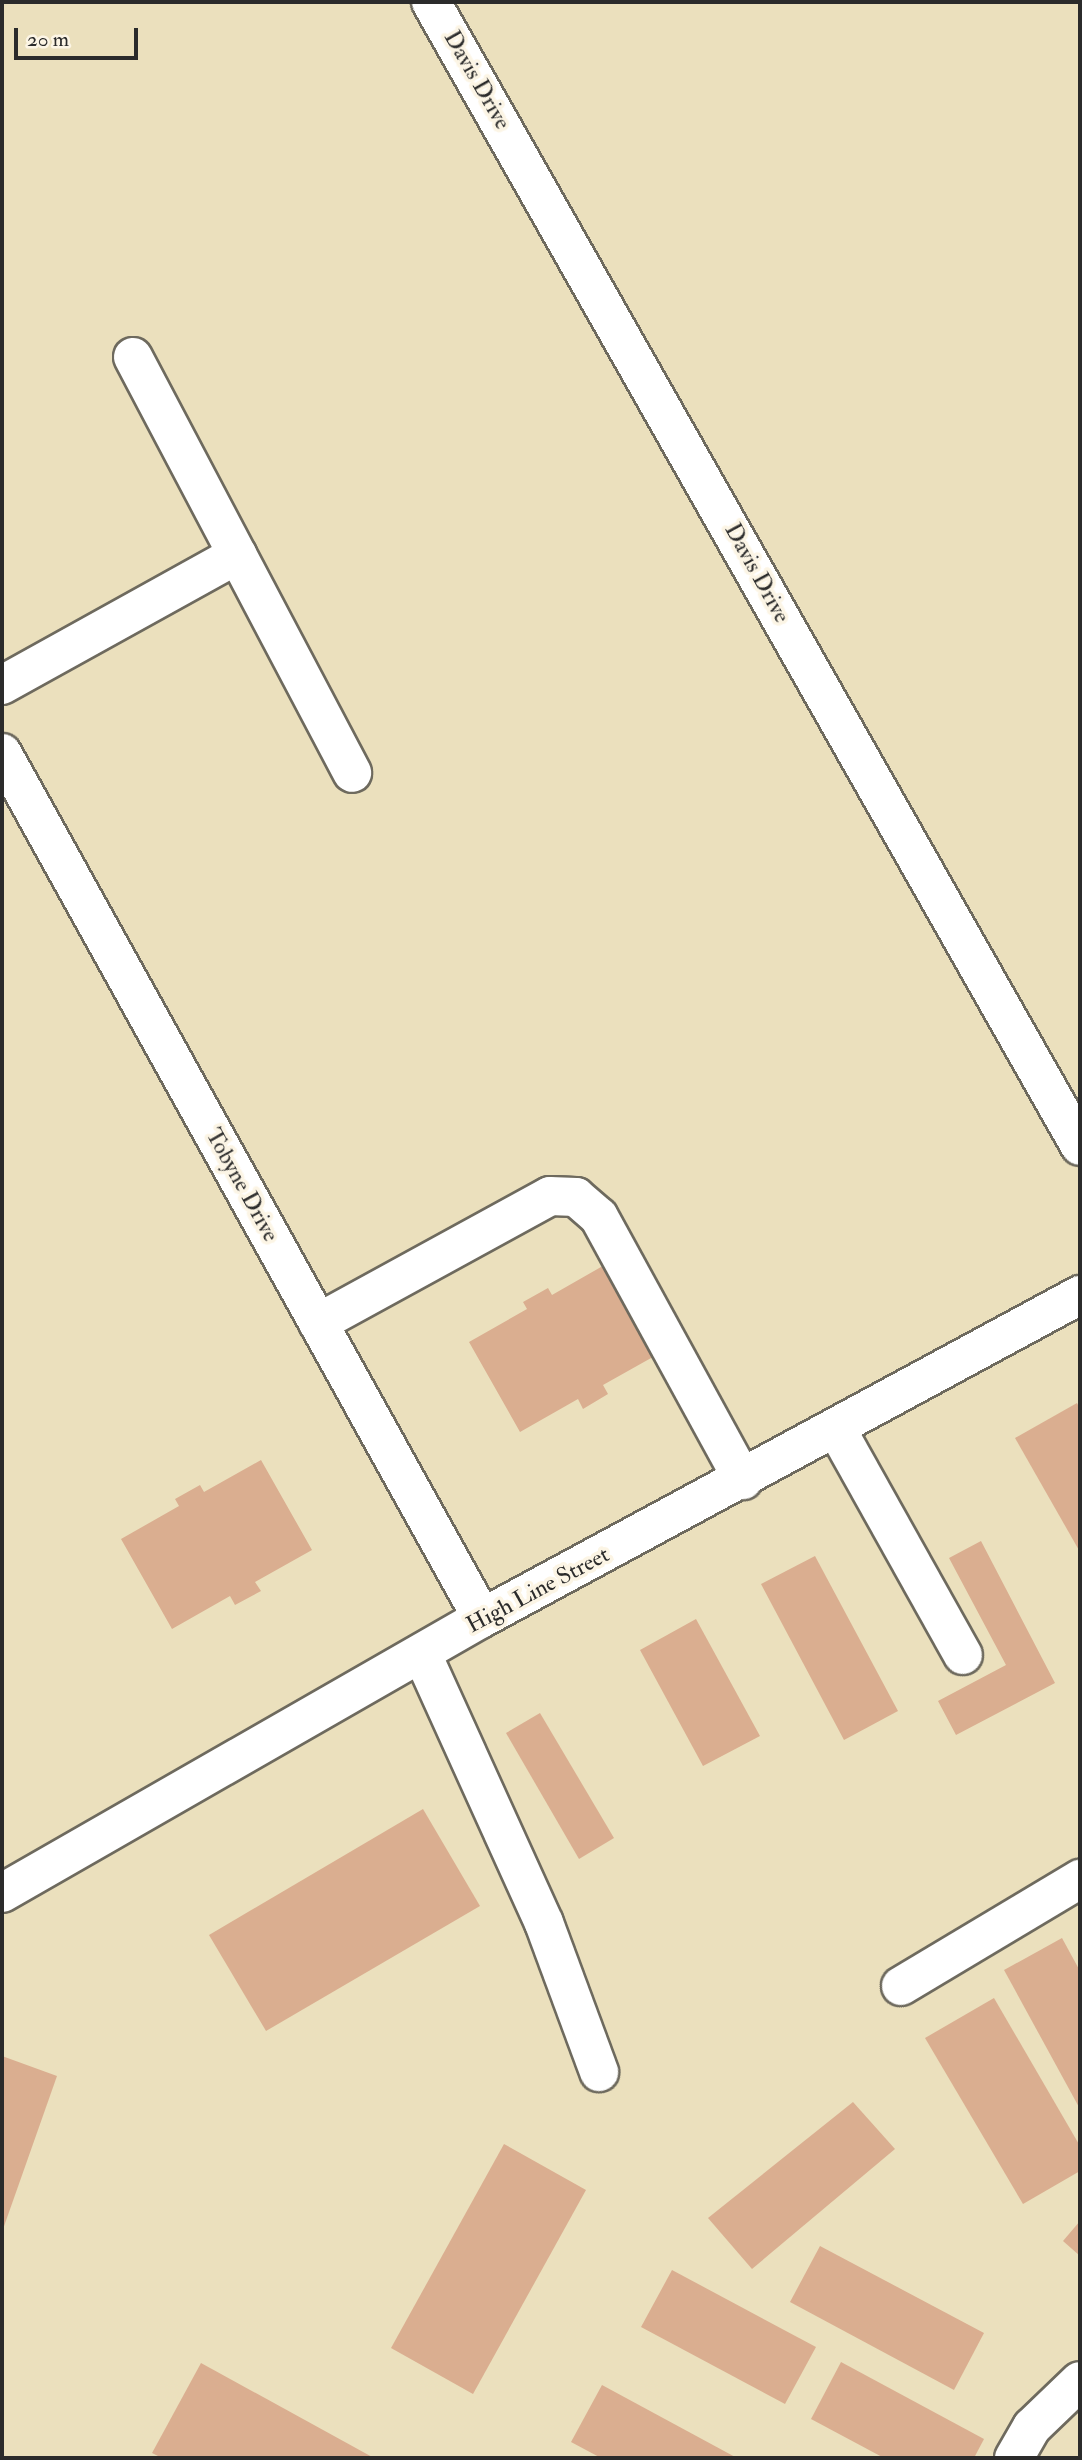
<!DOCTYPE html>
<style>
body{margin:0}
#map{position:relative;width:1082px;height:2460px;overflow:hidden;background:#ebe0bd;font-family:"IM FELL Double Pica",serif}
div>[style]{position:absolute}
.building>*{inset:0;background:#daae90}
.roads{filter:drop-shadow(2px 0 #6e6a5e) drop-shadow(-2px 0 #6e6a5e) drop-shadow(0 2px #6e6a5e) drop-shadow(0 -2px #6e6a5e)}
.minor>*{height:38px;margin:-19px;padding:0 19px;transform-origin:19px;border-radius:19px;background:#fff}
span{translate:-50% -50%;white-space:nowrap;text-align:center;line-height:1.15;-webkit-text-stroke:7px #fcf5e5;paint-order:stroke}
.street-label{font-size:23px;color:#2b2b2b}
.frame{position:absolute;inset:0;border:4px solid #2b2b2b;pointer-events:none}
.scale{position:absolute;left:14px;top:28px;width:124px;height:32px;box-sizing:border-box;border:4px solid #2b2b2b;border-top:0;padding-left:9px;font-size:21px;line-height:24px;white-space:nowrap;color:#2b2b2b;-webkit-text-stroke:5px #fcf5e5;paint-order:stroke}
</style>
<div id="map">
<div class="building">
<i style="clip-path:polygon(608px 1263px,660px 1353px,603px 1385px,608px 1394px,583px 1409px,578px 1399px,520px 1432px,469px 1342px,527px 1309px,523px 1302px,548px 1288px,552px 1295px)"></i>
<i style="clip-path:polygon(1077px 1403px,1080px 1409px,1080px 1552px,1015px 1438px)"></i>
<i style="clip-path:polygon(261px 1460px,312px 1550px,255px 1582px,261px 1591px,235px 1605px,230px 1596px,172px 1629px,121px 1539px,179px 1506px,175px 1499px,200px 1485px,204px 1492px)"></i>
<i style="clip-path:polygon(981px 1541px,1055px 1683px,956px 1735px,938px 1701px,1006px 1665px,949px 1558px)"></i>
<i style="clip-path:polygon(815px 1556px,898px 1711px,844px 1740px,761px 1584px)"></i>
<i style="clip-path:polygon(696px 1619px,760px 1736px,703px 1766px,640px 1650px)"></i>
<i style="clip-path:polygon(540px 1713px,614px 1838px,579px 1859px,506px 1733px)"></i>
<i style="clip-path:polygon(423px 1809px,480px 1906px,266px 2031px,209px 1935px)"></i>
<i style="clip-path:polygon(1062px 1938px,1080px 1971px,1080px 2109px,1004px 1970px)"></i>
<i style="clip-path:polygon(994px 1998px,1080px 2146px,1080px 2171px,1023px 2204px,925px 2038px)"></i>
<i style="clip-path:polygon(2px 2056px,57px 2076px,2px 2232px)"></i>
<i style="clip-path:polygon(853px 2102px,895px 2149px,752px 2269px,708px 2218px)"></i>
<i style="clip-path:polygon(504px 2144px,586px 2190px,473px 2394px,391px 2348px)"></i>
<i style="clip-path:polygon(1080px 2221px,1080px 2256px,1063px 2241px)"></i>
<i style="clip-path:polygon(820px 2246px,984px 2333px,954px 2390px,790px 2302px)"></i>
<i style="clip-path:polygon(672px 2270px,816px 2347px,785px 2404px,641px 2327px)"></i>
<i style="clip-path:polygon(841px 2362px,984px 2439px,974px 2458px,884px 2458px,811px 2419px)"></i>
<i style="clip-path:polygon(201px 2363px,374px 2458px,162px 2458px,152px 2453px)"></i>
<i style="clip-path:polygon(602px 2385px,737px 2458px,601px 2458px,571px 2442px)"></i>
</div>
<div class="roads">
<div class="minor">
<i style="left:431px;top:2px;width:1315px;rotate:60.43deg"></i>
<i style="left:133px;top:357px;width:470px;rotate:62.2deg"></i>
<i style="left:2px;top:685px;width:269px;rotate:-29deg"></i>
<i style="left:2px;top:753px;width:989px;rotate:60.97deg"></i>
<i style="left:318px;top:1323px;width:264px;rotate:-28.7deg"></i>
<i style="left:550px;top:1196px;width:26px;rotate:2deg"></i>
<i style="left:576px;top:1197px;width:30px;rotate:41deg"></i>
<i style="left:599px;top:1217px;width:300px;rotate:61.3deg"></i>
<i style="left:836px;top:1428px;width:260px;rotate:60.8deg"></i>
<i style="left:422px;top:1654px;width:295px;rotate:65.6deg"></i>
<i style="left:544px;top:1923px;width:159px;rotate:69.7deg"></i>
<i style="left:2px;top:1893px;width:553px;rotate:-29.81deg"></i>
<i style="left:482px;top:1618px;width:680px;rotate:-28.37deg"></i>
<i style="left:901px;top:1986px;width:209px;rotate:-30.9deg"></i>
<i style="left:1014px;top:2458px;width:36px;rotate:-60deg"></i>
<i style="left:1032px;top:2427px;width:66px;rotate:-43.8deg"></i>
</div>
</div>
<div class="street-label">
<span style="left:477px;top:80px;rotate:60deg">Davis Drive</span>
<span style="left:757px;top:573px;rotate:61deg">Davis Drive</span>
<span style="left:242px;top:1185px;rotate:61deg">Tobyne Drive</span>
<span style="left:538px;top:1590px;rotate:-28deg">High Line Street</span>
</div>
<div class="frame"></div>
<div class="scale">20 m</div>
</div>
